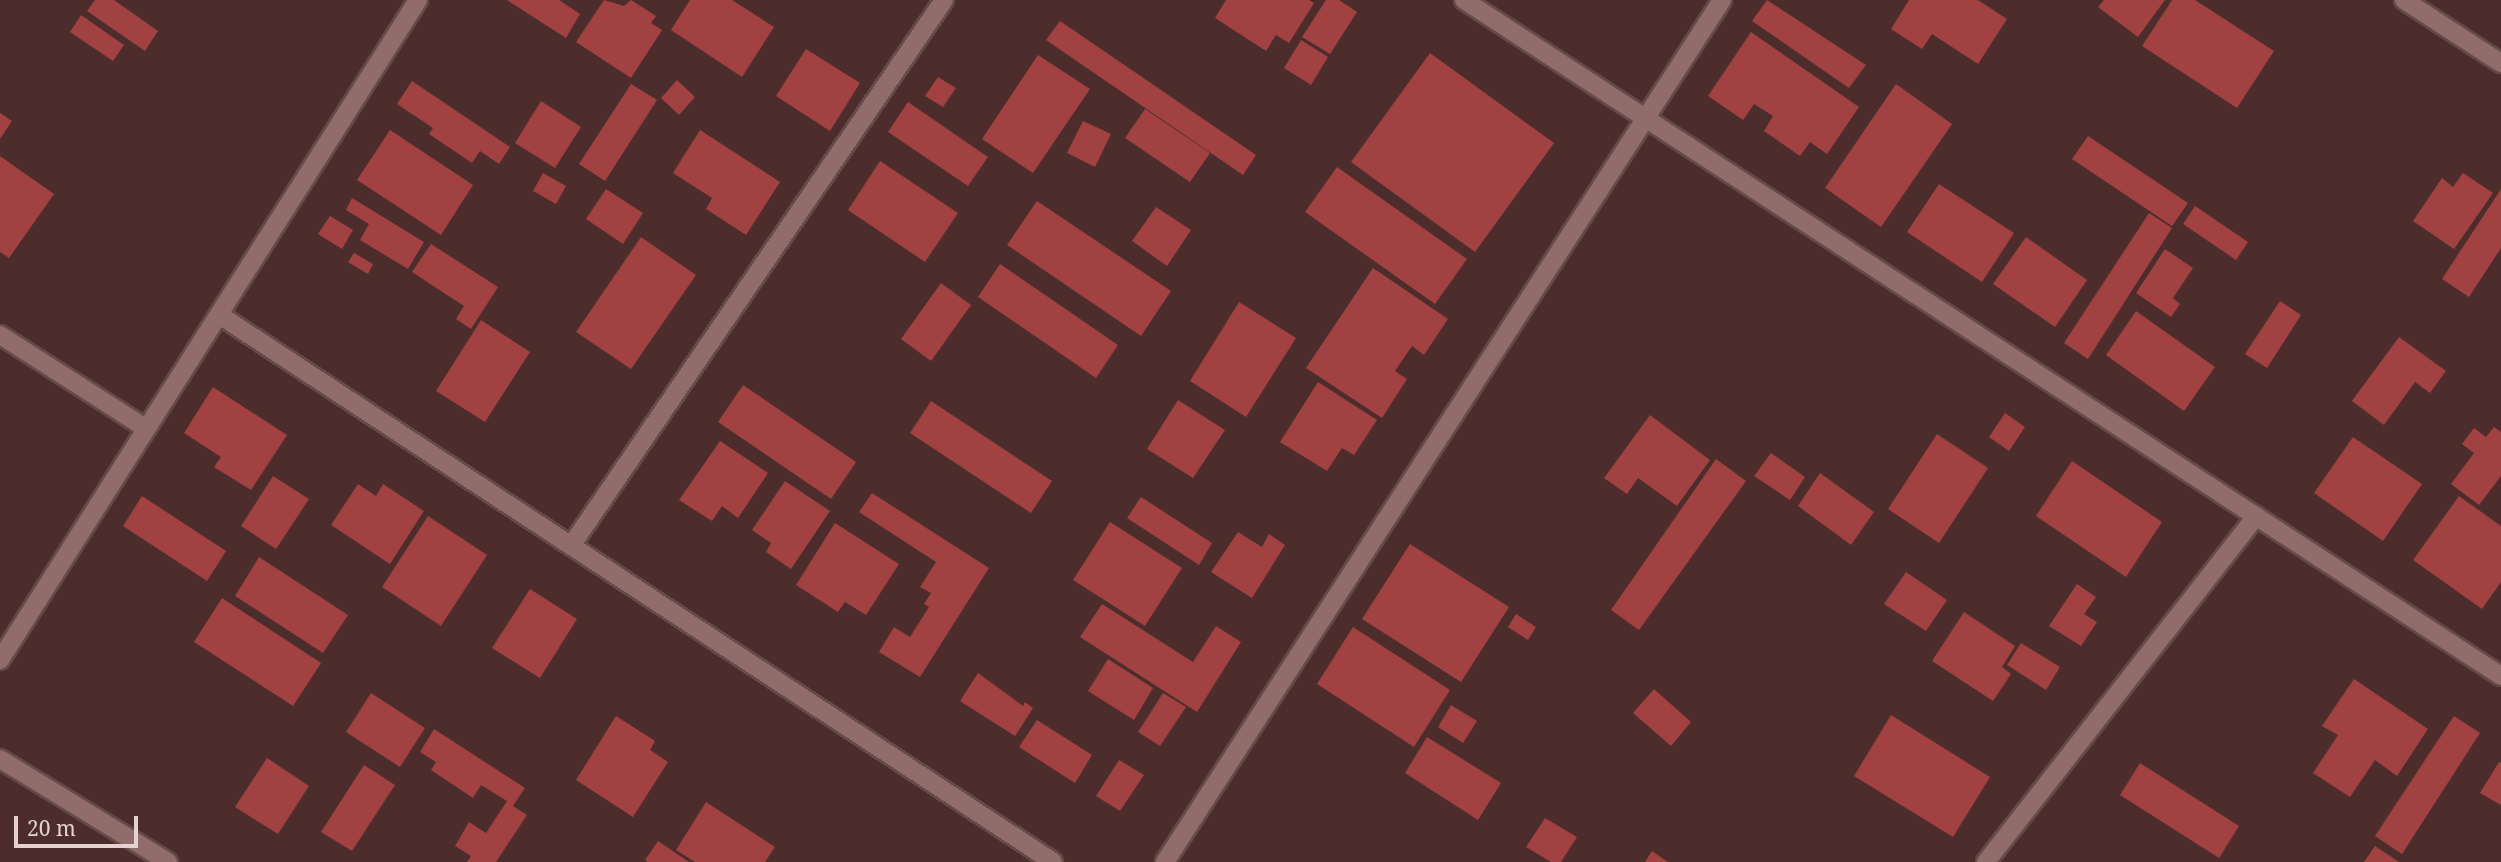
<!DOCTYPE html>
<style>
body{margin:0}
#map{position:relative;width:2501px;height:862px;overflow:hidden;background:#4c2d2c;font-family:"Noto Serif",serif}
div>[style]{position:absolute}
.building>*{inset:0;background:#a14141}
.roads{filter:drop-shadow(2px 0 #644a49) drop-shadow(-2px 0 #644a49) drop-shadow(0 2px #644a49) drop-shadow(0 -2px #644a49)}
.street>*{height:18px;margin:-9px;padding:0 9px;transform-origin:9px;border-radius:9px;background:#906c6a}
.secondary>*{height:18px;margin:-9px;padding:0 9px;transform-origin:9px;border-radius:9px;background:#906c6a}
span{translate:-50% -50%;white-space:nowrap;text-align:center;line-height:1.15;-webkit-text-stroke:7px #4c2d2c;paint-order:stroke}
.scale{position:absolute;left:14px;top:816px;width:124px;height:32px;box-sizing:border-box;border:4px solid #e6d2d0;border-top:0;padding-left:9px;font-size:21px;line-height:24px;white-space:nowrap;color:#e6d2d0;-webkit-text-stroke:5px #4c2d2c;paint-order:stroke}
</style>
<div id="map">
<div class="building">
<i style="clip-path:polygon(95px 0,114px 0,158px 31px,145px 51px,87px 11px)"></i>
<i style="clip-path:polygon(507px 0,559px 0,580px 14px,566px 38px)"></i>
<i style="clip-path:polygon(604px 0,624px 6px,631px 0,656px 16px,651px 23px,662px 30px,631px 78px,576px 42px)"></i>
<i style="clip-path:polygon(690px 0,732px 0,774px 27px,742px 77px,671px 30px)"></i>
<i style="clip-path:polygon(1226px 0,1309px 0,1314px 3px,1289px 43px,1276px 35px,1266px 51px,1215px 18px)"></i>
<i style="clip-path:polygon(1326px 0,1339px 0,1357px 12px,1330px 54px,1302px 37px)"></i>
<i style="clip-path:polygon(1767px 0,1866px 65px,1849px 88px,1752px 21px)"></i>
<i style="clip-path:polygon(1909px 0,1978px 0,2007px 19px,1978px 64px,1932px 34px,1922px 49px,1891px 29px)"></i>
<i style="clip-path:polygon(2104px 0,2165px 0,2138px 37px,2098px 7px)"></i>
<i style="clip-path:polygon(2172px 0,2195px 0,2274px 51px,2237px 108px,2142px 46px)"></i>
<i style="clip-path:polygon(81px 15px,124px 45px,113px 61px,70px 32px)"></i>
<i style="clip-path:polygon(1060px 21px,1256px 155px,1243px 175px,1046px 40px)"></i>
<i style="clip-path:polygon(1751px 32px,1859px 107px,1827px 154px,1810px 142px,1800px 156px,1764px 131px,1773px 116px,1754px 104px,1743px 120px,1708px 96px)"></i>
<i style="clip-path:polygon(1301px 40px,1328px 57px,1311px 85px,1284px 68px)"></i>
<i style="clip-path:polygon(806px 49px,860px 83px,830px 131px,776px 96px)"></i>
<i style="clip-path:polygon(1430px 53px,1554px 143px,1475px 252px,1351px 162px)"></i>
<i style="clip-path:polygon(1038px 55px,1090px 89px,1033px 173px,982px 139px)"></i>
<i style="clip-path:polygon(938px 77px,956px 88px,943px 107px,925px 96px)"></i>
<i style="clip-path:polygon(677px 80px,695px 97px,679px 115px,661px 98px)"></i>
<i style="clip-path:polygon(412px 81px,510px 147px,499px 164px,480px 151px,472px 163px,429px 134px,433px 128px,397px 104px)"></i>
<i style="clip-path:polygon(631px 84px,657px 100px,605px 181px,579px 164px)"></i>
<i style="clip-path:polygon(1896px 84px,1952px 124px,1881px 227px,1825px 188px)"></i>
<i style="clip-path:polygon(541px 101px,581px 127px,555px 168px,515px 143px)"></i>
<i style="clip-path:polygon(908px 102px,988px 157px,968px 186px,888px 132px)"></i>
<i style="clip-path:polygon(1145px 109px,1210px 153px,1190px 182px,1125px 138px)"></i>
<i style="clip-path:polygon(0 113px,12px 121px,0 139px)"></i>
<i style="clip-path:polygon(1083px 121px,1111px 134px,1095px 167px,1067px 153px)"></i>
<i style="clip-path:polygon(390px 130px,473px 185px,441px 235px,357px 180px)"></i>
<i style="clip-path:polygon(700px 130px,780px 182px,746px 235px,706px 209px,712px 198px,673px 173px)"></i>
<i style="clip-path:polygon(2088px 136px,2188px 203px,2172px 226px,2072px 159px)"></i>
<i style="clip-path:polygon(0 156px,54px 194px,9px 258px,0 252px)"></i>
<i style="clip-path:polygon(880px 161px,958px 213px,925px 262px,848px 210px)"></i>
<i style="clip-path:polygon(1337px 167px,1467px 259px,1435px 304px,1305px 212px)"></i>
<i style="clip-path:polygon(543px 173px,566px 186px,556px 204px,533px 191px)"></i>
<i style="clip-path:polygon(2463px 173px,2493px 193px,2454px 249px,2413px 221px,2442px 178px,2453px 187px)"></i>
<i style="clip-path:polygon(1939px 184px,2014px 233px,1982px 282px,1907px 232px)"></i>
<i style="clip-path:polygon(606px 189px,643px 213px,623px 244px,586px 219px)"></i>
<i style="clip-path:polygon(2501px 189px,2501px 248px,2469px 297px,2442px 279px)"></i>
<i style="clip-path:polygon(352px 198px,424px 242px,408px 269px,360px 240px,369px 224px,346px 210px)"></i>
<i style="clip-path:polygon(1037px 201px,1171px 291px,1141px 336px,1007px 245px)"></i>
<i style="clip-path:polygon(2195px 206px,2248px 242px,2236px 260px,2183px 224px)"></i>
<i style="clip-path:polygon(1156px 207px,1191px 230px,1167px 266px,1132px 241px)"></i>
<i style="clip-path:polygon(2149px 213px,2172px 228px,2088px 359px,2064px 343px)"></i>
<i style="clip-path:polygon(330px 216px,353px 230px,342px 249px,318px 234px)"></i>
<i style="clip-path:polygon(641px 237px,696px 275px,631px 369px,576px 332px)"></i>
<i style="clip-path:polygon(2026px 237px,2087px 280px,2055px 327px,1993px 284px)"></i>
<i style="clip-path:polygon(431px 244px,498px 287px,471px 329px,456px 319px,464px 306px,412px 272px)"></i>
<i style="clip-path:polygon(2165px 249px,2193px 268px,2173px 298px,2180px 304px,2171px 317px,2136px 293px)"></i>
<i style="clip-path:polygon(354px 253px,373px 264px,368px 274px,348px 262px)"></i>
<i style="clip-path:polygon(1000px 264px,1118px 345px,1096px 378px,978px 297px)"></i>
<i style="clip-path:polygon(1373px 268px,1448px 319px,1424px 355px,1412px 346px,1395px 371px,1407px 379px,1382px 418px,1306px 368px)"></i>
<i style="clip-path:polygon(941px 283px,971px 305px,931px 361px,901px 339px)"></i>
<i style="clip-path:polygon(2280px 301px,2301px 315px,2267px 368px,2245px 354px)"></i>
<i style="clip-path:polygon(1239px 302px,1296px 338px,1246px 417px,1190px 381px)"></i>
<i style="clip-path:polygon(2136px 311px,2215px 367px,2184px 411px,2106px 355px)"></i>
<i style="clip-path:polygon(481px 320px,530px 352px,485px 422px,436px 391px)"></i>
<i style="clip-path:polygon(2399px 337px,2446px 371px,2430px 393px,2415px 382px,2384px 425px,2352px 401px)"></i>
<i style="clip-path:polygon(1318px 382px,1377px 420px,1354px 455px,1342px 448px,1327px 471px,1280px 442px)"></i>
<i style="clip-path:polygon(743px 385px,856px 462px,831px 499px,718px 422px)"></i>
<i style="clip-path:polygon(213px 387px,287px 435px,251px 490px,214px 467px,221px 457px,184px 433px)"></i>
<i style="clip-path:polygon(1178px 400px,1225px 430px,1193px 478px,1147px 449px)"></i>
<i style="clip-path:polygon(931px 401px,1052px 481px,1031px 513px,910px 433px)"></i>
<i style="clip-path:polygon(2005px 413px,2025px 427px,2009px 451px,1989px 437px)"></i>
<i style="clip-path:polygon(1650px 415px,1710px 460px,1677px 506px,1638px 478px,1627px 494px,1604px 478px)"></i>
<i style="clip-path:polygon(2494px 427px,2501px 432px,2501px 476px,2479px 505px,2451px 484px,2474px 453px,2462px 444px,2474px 428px,2486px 437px)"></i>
<i style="clip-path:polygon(1937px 434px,1988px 468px,1939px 543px,1888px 509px)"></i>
<i style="clip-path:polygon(2353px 437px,2422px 484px,2383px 541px,2314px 493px)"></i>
<i style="clip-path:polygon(720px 441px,768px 473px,738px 518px,722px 506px,712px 521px,679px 500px)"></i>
<i style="clip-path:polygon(1771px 453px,1805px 477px,1790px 500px,1754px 476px)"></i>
<i style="clip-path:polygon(1716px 459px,1746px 481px,1639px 630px,1611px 610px)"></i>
<i style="clip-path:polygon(2072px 461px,2162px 522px,2126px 577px,2036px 516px)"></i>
<i style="clip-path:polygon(1820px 473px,1874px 512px,1851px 545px,1798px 506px)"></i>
<i style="clip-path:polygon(273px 476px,309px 499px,276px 549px,241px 526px)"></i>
<i style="clip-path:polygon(785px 481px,830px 511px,791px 569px,766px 552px,771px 543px,752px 530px)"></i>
<i style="clip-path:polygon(358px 484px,376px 496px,383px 484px,424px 511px,390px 564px,331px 525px)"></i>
<i style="clip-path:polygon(872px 493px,989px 568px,920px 677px,879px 652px,894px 627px,910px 637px,929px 607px,924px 604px,931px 593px,920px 587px,936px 562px,859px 512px)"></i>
<i style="clip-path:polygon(142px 496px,226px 551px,207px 581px,123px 526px)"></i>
<i style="clip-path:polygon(2459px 496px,2501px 526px,2501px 582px,2482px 609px,2413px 560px)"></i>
<i style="clip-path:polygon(1141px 497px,1212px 543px,1199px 565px,1127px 518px)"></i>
<i style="clip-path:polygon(428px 516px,487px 555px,441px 626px,382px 587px)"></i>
<i style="clip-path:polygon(1110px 522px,1182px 568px,1145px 626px,1073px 580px)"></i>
<i style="clip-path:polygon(835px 523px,899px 564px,866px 615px,845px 602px,838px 612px,796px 585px)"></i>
<i style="clip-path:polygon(1238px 532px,1262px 547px,1269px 534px,1285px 545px,1252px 598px,1211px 572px)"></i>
<i style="clip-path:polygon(1410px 544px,1509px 607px,1461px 682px,1362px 619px)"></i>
<i style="clip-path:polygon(259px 557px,348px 615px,323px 653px,235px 596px)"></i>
<i style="clip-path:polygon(1906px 572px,1947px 600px,1926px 631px,1884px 604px)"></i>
<i style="clip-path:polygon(2077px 584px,2096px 597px,2084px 614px,2097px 622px,2081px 646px,2049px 626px)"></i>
<i style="clip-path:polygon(530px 589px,577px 619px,540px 678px,492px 648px)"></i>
<i style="clip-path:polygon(222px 598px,321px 663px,293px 706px,194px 642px)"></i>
<i style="clip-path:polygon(1102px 604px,1193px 662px,1216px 626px,1241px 642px,1197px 712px,1080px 637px)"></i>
<i style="clip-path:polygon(1964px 612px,2015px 646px,2002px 667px,2011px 674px,1993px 701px,1932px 661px)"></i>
<i style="clip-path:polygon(1516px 614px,1536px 627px,1528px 640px,1508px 627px)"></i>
<i style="clip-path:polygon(1353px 627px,1450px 690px,1414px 747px,1317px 684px)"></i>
<i style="clip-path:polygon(2021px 643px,2060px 667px,2046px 690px,2007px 665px)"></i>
<i style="clip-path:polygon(1108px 659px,1153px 688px,1134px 720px,1088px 691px)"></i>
<i style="clip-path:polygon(978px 673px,1023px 706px,1025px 702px,1033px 708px,1015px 736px,960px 701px)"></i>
<i style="clip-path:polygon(2354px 679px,2428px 729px,2397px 776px,2375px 760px,2350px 797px,2313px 773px,2338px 735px,2322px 726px)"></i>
<i style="clip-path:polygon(1654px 689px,1691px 722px,1671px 746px,1633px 713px)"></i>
<i style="clip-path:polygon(371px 693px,425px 728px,400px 767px,346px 732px)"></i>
<i style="clip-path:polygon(1163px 693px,1186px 707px,1160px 746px,1138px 732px)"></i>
<i style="clip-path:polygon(1451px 705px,1477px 721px,1463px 743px,1438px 727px)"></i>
<i style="clip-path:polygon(1891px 715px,1990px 777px,1953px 837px,1854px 776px)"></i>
<i style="clip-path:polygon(616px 716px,655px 741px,650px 750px,668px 762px,633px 817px,576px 780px)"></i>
<i style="clip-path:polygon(2454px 716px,2480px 733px,2402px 854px,2375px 836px)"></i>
<i style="clip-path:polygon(1037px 720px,1092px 755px,1075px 783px,1019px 747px)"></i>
<i style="clip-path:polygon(434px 729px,525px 788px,513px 806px,527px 815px,496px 862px,467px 862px,471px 856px,455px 846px,469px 822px,486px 833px,507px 801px,481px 785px,473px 798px,431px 770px,436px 762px,420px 752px)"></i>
<i style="clip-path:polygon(1427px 737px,1501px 783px,1478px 820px,1405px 773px)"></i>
<i style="clip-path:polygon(267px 758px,309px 786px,278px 834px,235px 807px)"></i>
<i style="clip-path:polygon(1119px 760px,1144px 775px,1120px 811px,1096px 796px)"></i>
<i style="clip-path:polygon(2499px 762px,2501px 763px,2501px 805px,2480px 793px)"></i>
<i style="clip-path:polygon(2140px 763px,2239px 826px,2219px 858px,2120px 795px)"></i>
<i style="clip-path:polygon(364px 765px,395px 785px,352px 851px,321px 832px)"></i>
<i style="clip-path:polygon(706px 802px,775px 847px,765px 862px,695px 862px,676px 850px)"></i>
<i style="clip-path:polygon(1545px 818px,1577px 837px,1561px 862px,1551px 862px,1526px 847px)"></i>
<i style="clip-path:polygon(658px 841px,689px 862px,648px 862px,645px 860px)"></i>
<i style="clip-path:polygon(2375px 846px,2399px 862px,2364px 862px)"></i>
<i style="clip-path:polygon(1652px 851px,1668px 862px,1645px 862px)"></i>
</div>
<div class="roads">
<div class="street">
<i style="left:1464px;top:0;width:1238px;rotate:33.1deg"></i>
<i style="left:221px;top:316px;width:995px;rotate:33.27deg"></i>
<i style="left:0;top:335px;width:174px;rotate:32.6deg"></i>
<i style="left:571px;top:546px;width:661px;rotate:-55.66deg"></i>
<i style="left:0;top:660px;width:781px;rotate:-57.65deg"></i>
<i style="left:0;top:759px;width:197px;rotate:31.5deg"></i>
<i style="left:1165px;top:862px;width:1026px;rotate:-57.13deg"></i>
<i style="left:1986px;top:862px;width:439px;rotate:-52deg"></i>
</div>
<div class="secondary">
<i style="left:2404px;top:0;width:116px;rotate:33deg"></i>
</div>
</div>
<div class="scale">20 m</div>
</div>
